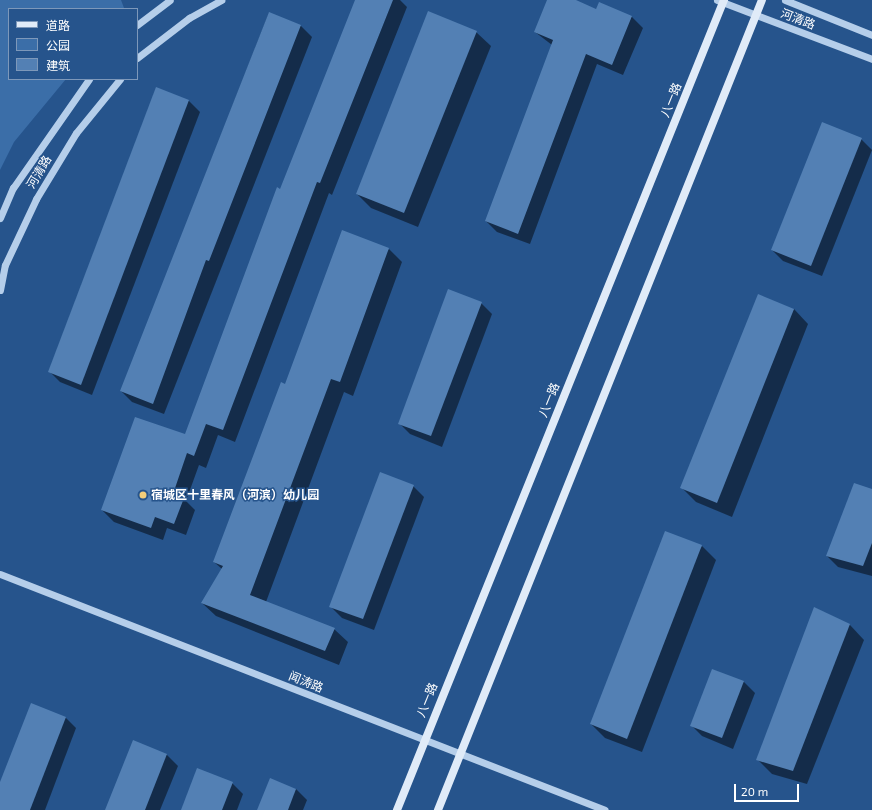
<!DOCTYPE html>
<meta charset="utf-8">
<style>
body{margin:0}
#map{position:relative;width:872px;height:810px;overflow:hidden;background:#26548c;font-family:"Exo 2","Noto Sans SC",sans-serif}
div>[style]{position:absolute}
.green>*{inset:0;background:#3b6ea8}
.shadow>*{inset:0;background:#0007}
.building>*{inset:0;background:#5380b4}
.tertiary>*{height:7px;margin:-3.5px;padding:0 3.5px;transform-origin:3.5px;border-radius:3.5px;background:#b5ceea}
.secondary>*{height:8px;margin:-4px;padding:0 4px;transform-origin:4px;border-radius:4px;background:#e0ebf8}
.dots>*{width:11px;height:11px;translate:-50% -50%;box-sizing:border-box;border:2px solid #26548c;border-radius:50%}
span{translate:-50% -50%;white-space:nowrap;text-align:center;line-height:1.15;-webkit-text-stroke:3px #26548c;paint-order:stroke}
.street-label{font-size:12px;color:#fff}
.poi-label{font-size:12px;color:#fff;font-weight:700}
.left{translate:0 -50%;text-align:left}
.legend{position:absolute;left:8px;top:8px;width:130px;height:72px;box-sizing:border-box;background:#26548c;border:1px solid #7d98ba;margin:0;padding:5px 7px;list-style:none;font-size:12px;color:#fff}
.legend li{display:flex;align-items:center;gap:8px;height:20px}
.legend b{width:20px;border:1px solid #7d98ba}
.scale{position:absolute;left:734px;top:784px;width:65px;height:18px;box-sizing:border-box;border:2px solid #fff;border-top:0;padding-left:5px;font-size:12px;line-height:14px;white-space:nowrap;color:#fff;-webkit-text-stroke:3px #26548c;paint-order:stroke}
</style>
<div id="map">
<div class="green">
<i style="clip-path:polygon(0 0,121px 0,124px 8px,9px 9px,9px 79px,66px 79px,14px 142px,0 170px)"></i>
</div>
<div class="shadow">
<i style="clip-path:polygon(356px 0,400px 0,407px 7px,332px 195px,329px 193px,235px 442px,218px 435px,206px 468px,199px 465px,186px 501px,195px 510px,186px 535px,167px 528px,163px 540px,114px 522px,102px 510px,185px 436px)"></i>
<i style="clip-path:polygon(548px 0,573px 0,596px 10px,599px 3px,632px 17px,643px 28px,623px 75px,597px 64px,530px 244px,497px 232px,486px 221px,552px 45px,535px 32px)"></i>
<i style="clip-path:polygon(269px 13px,301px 26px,312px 37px,164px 414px,132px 402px,121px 391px)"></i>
<i style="clip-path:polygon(476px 32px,491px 46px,418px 227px,371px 208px,357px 194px)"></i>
<i style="clip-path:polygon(156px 89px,189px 101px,200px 112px,92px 395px,60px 382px,49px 371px)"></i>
<i style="clip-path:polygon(861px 139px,872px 150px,822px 276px,783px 261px,772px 250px)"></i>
<i style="clip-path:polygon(389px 249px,402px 262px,353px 396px,344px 392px,266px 602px,334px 629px,348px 642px,339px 665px,216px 616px,202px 603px,222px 569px,214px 562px,286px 385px)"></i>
<i style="clip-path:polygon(481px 303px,492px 314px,442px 447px,410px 434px,399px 423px)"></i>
<i style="clip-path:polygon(794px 309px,808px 324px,732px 517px,696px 502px,682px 488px)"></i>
<i style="clip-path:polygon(413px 486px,424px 497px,374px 630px,342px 618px,331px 607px)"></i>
<i style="clip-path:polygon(872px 491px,872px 576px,838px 567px,827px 556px)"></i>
<i style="clip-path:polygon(702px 546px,716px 560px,642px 752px,605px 738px,591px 724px)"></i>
<i style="clip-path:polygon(815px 608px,850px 625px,864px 640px,807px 784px,772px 774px,758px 760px)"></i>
<i style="clip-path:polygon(713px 670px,744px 682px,755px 693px,733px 749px,702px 736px,691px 725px)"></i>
<i style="clip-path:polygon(65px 717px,76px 728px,45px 810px,0 810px,0 785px)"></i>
<i style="clip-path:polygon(133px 742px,167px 755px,178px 766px,160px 810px,106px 810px)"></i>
<i style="clip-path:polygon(232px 783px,243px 794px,237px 810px,182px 810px)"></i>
<i style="clip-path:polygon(296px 789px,307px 800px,303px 810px,258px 810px)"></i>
</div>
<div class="building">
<i style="clip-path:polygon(355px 0,393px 0,320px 183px,317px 182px,223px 430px,206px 424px,194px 456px,187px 453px,173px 494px,184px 498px,174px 524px,155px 517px,151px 528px,101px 510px,135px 417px,185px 434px,277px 187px,280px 189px)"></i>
<i style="clip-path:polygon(547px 0,576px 0,596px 9px,599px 2px,632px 16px,612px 65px,586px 54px,518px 234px,485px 221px,553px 40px,534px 32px)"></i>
<i style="clip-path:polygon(428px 11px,477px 31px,404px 213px,356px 194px)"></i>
<i style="clip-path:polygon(269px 12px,301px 25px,209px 261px,206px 260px,153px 404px,120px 391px)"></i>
<i style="clip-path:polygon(156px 87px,189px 100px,81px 385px,48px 372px)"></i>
<i style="clip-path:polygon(822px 122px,862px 138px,811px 266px,771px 250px)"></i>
<i style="clip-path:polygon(342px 230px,389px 248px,340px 382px,331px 379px,250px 595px,335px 628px,325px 651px,201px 603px,223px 566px,213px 562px,281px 382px,285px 384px)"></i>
<i style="clip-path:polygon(448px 289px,482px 302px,431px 436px,398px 424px)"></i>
<i style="clip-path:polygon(758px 294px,794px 309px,717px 503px,680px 488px)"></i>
<i style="clip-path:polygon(380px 472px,414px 485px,363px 619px,329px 607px)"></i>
<i style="clip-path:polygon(854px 483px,872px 489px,872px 543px,863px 566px,826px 556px)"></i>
<i style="clip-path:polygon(665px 531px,702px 545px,627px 739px,590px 724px)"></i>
<i style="clip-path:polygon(814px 607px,850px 624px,793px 771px,756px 760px)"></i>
<i style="clip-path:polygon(712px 669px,744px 681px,722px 738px,690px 726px)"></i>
<i style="clip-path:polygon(31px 703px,66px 717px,30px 810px,0 810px,0 782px)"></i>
<i style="clip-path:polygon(133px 740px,167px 754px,145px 810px,105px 810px)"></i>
<i style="clip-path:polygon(197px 768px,233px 782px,222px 810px,181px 810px)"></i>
<i style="clip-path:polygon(270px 778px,296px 789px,288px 810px,257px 810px)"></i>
</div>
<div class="tertiary">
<i style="left:717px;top:0;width:166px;rotate:20.8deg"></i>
<i style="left:785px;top:0;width:94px;rotate:21.9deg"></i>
<i style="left:137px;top:25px;width:41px;rotate:-37.1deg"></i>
<i style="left:137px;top:58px;width:66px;rotate:-37.6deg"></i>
<i style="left:189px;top:18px;width:37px;rotate:-29deg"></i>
<i style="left:0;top:218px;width:33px;rotate:-67deg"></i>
<i style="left:13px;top:188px;width:133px;rotate:-55.1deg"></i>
<i style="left:0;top:290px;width:25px;rotate:-79deg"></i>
<i style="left:5px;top:265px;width:73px;rotate:-64.8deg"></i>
<i style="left:36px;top:199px;width:77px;rotate:-58.8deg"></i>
<i style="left:76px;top:133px;width:70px;rotate:-50.8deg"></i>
<i style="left:0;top:574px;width:649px;rotate:21.31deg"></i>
</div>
<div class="secondary">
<i style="left:397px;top:810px;width:874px;rotate:-68.02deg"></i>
<i style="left:438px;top:810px;width:872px;rotate:-68.2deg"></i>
</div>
<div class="dots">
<i style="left:143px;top:495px;background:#f3ce7a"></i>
</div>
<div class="street-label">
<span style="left:798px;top:19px;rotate:21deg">河清路</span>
<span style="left:671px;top:100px;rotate:-68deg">八一路</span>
<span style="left:39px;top:172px;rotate:-59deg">河清路</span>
<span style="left:549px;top:400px;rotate:-68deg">八一路</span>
<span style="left:306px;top:682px;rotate:22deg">闻涛路</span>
<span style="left:427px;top:700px;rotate:-68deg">八一路</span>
</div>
<div class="poi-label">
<span class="left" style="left:151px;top:495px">宿城区十里春风（河滨）幼儿园</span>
</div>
<ul class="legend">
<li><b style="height:5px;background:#e0ebf8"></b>道路</li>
<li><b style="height:11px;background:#3b6ea8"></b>公园</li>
<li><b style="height:11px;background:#5380b4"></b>建筑</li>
</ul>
<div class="scale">20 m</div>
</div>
